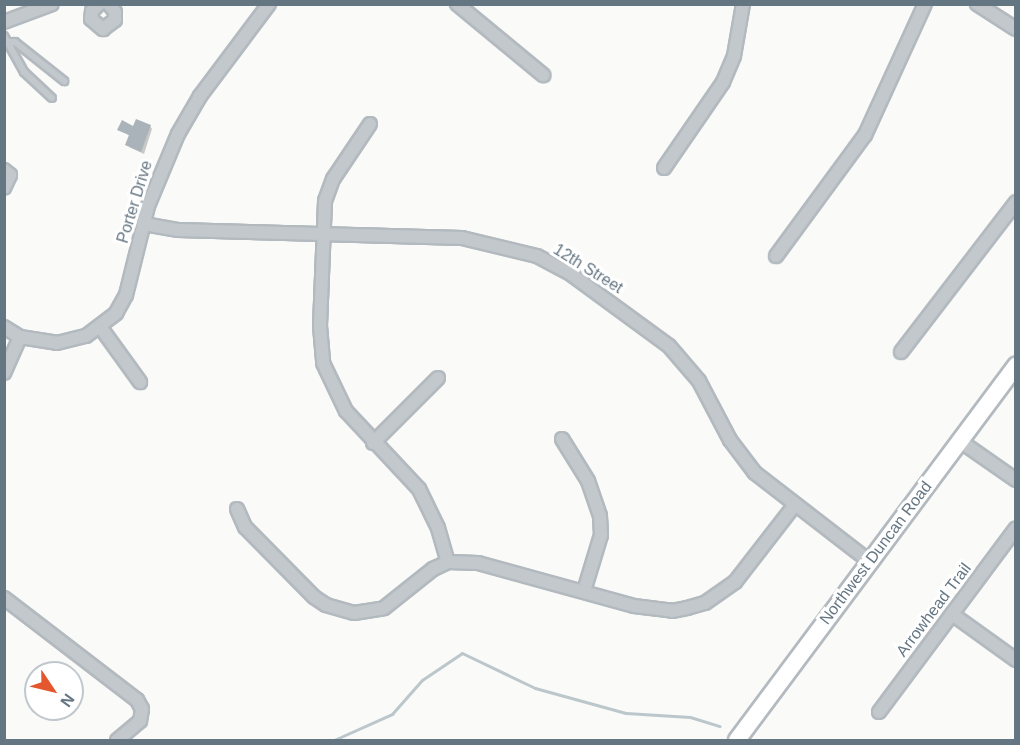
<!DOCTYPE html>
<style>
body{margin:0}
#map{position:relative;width:1020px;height:745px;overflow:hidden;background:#fafaf8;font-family:Arial,sans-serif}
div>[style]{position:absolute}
.shadow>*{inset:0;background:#0003}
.stream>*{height:3px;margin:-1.5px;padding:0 1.5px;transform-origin:1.5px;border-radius:1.5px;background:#bbc7cb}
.building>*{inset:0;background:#aab3b9}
.roads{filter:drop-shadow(2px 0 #b3babf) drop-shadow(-2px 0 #b3babf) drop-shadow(0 2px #b3babf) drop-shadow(0 -2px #b3babf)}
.lane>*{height:6px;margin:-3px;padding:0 3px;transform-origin:3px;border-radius:3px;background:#c3c8cc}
.street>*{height:12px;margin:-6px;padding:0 6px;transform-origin:6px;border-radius:6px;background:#c3c8cc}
.secondary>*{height:16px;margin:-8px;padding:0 8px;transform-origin:8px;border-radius:8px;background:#fff}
span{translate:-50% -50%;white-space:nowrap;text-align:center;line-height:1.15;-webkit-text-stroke:6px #fff;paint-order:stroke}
.street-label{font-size:16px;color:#657683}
.frame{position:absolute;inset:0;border:6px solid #657683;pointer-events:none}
.north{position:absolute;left:24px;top:661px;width:60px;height:60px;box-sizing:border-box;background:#fff;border:2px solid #c1c8cd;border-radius:50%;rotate:125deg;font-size:16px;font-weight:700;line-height:24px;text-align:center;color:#657683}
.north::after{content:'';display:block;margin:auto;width:21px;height:27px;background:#e4572e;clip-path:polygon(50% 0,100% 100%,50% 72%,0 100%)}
</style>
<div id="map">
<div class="shadow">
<i style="clip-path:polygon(150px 126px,152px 129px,144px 154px,129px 147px,130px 136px,119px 129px)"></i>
</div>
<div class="stream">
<i style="left:334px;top:740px;width:64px;rotate:-24.1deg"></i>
<i style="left:392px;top:714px;width:45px;rotate:-48.6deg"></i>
<i style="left:422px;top:680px;width:48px;rotate:-34deg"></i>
<i style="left:462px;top:653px;width:81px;rotate:25.6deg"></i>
<i style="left:535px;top:688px;width:94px;rotate:15.4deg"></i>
<i style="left:626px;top:713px;width:64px;rotate:3.6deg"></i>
<i style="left:690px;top:717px;width:31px;rotate:17deg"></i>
</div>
<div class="building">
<i style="clip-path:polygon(136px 119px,151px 125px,141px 152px,125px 145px,129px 135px,117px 130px,122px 120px,133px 126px)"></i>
</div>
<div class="roads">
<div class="lane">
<i style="left:4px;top:36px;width:41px;rotate:60.9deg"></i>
<i style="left:24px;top:72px;width:38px;rotate:43deg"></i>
<i style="left:7px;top:42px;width:8px"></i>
<i style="left:15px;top:42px;width:63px;rotate:38.5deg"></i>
</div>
<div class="street">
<i style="left:99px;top:4px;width:10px;rotate:135deg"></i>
<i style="left:92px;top:11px;width:8px;rotate:97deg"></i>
<i style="left:91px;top:19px;width:16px;rotate:40deg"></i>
<i style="left:103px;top:29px;width:15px;rotate:-37deg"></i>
<i style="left:115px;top:20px;width:8px;rotate:-90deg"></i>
<i style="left:115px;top:12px;width:10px;rotate:-127deg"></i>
<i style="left:457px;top:4px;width:112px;rotate:39.5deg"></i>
<i style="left:977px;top:4px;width:46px;rotate:32.7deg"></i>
<i style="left:4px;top:22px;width:51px;rotate:-20.6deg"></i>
<i style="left:370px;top:124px;width:66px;rotate:123.9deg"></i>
<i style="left:333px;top:179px;width:23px;rotate:110deg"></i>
<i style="left:325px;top:201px;width:125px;rotate:92.3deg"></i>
<i style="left:320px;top:326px;width:37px;rotate:85deg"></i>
<i style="left:323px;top:363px;width:53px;rotate:64.4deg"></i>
<i style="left:346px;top:411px;width:107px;rotate:46.9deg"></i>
<i style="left:419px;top:489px;width:43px;rotate:64deg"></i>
<i style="left:438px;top:528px;width:35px;rotate:74deg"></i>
<i style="left:664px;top:168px;width:104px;rotate:-55.5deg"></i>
<i style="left:723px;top:82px;width:28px;rotate:-67deg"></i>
<i style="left:734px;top:56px;width:53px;rotate:-80.2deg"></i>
<i style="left:4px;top:170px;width:8px;rotate:40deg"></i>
<i style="left:10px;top:175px;width:14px;rotate:115deg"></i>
<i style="left:144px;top:224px;width:35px;rotate:10deg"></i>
<i style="left:178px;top:230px;width:284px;rotate:1.6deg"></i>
<i style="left:462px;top:238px;width:77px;rotate:13.5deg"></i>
<i style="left:537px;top:256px;width:40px;rotate:28deg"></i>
<i style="left:572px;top:275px;width:120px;rotate:36.2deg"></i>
<i style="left:669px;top:346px;width:46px;rotate:49.4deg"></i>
<i style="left:699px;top:381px;width:67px;rotate:62.3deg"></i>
<i style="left:730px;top:440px;width:41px;rotate:52.9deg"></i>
<i style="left:755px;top:473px;width:145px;rotate:37.7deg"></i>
<i style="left:776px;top:256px;width:150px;rotate:-53.7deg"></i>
<i style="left:865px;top:135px;width:144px;rotate:-65.4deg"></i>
<i style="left:4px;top:327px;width:19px;rotate:32deg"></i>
<i style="left:20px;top:337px;width:37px;rotate:9deg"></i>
<i style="left:57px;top:343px;width:30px;rotate:-14deg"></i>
<i style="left:86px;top:336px;width:38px;rotate:-37deg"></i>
<i style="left:116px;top:313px;width:21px;rotate:-61deg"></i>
<i style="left:126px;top:295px;width:92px;rotate:-76.1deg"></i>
<i style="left:148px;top:206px;width:78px;rotate:-67.4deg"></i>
<i style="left:178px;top:134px;width:44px;rotate:-59.9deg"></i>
<i style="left:200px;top:96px;width:115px;rotate:-53.1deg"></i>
<i style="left:101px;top:328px;width:67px;rotate:54.2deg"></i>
<i style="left:901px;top:352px;width:189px;rotate:-52.5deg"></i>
<i style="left:4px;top:373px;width:39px;rotate:-66deg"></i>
<i style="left:562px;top:439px;width:49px;rotate:58.2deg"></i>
<i style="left:588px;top:481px;width:37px;rotate:71deg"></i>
<i style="left:600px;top:516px;width:19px;rotate:87deg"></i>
<i style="left:601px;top:535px;width:59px;rotate:106.9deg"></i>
<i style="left:960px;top:441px;width:68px;rotate:34.9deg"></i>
<i style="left:373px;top:443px;width:92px;rotate:-45deg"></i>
<i style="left:237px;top:509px;width:20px;rotate:66deg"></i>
<i style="left:245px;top:527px;width:98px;rotate:45.4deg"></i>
<i style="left:314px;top:597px;width:14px;rotate:34deg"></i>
<i style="left:326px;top:605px;width:29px;rotate:16deg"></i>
<i style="left:354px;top:613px;width:30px;rotate:-9deg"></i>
<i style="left:384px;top:608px;width:63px;rotate:-38.5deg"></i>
<i style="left:433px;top:569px;width:17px;rotate:-25deg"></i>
<i style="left:448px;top:562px;width:30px;rotate:2deg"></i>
<i style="left:478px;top:563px;width:162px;rotate:15.4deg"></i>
<i style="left:634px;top:606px;width:38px;rotate:7deg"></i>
<i style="left:672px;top:611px;width:15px;rotate:-11deg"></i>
<i style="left:687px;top:608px;width:19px;rotate:-16deg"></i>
<i style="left:705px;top:603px;width:37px;rotate:-35deg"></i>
<i style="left:735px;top:582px;width:96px;rotate:-52.2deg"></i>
<i style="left:4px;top:598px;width:168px;rotate:37.5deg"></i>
<i style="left:137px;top:700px;width:10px;rotate:61deg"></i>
<i style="left:142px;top:709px;width:12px;rotate:99deg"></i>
<i style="left:140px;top:721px;width:30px;rotate:140deg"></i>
<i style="left:952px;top:614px;width:79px;rotate:35.7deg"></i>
<i style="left:879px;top:712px;width:229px;rotate:-53.3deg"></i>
</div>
<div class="secondary">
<i style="left:737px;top:740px;width:467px;rotate:-53.3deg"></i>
</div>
</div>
<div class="street-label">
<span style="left:135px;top:202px;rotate:-73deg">Porter Drive</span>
<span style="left:588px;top:269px;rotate:32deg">12th Street</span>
<span style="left:876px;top:553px;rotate:-53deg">Northwest Duncan Road</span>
<span style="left:934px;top:610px;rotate:-53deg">Arrowhead Trail</span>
</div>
<div class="frame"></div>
<div class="north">N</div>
</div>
